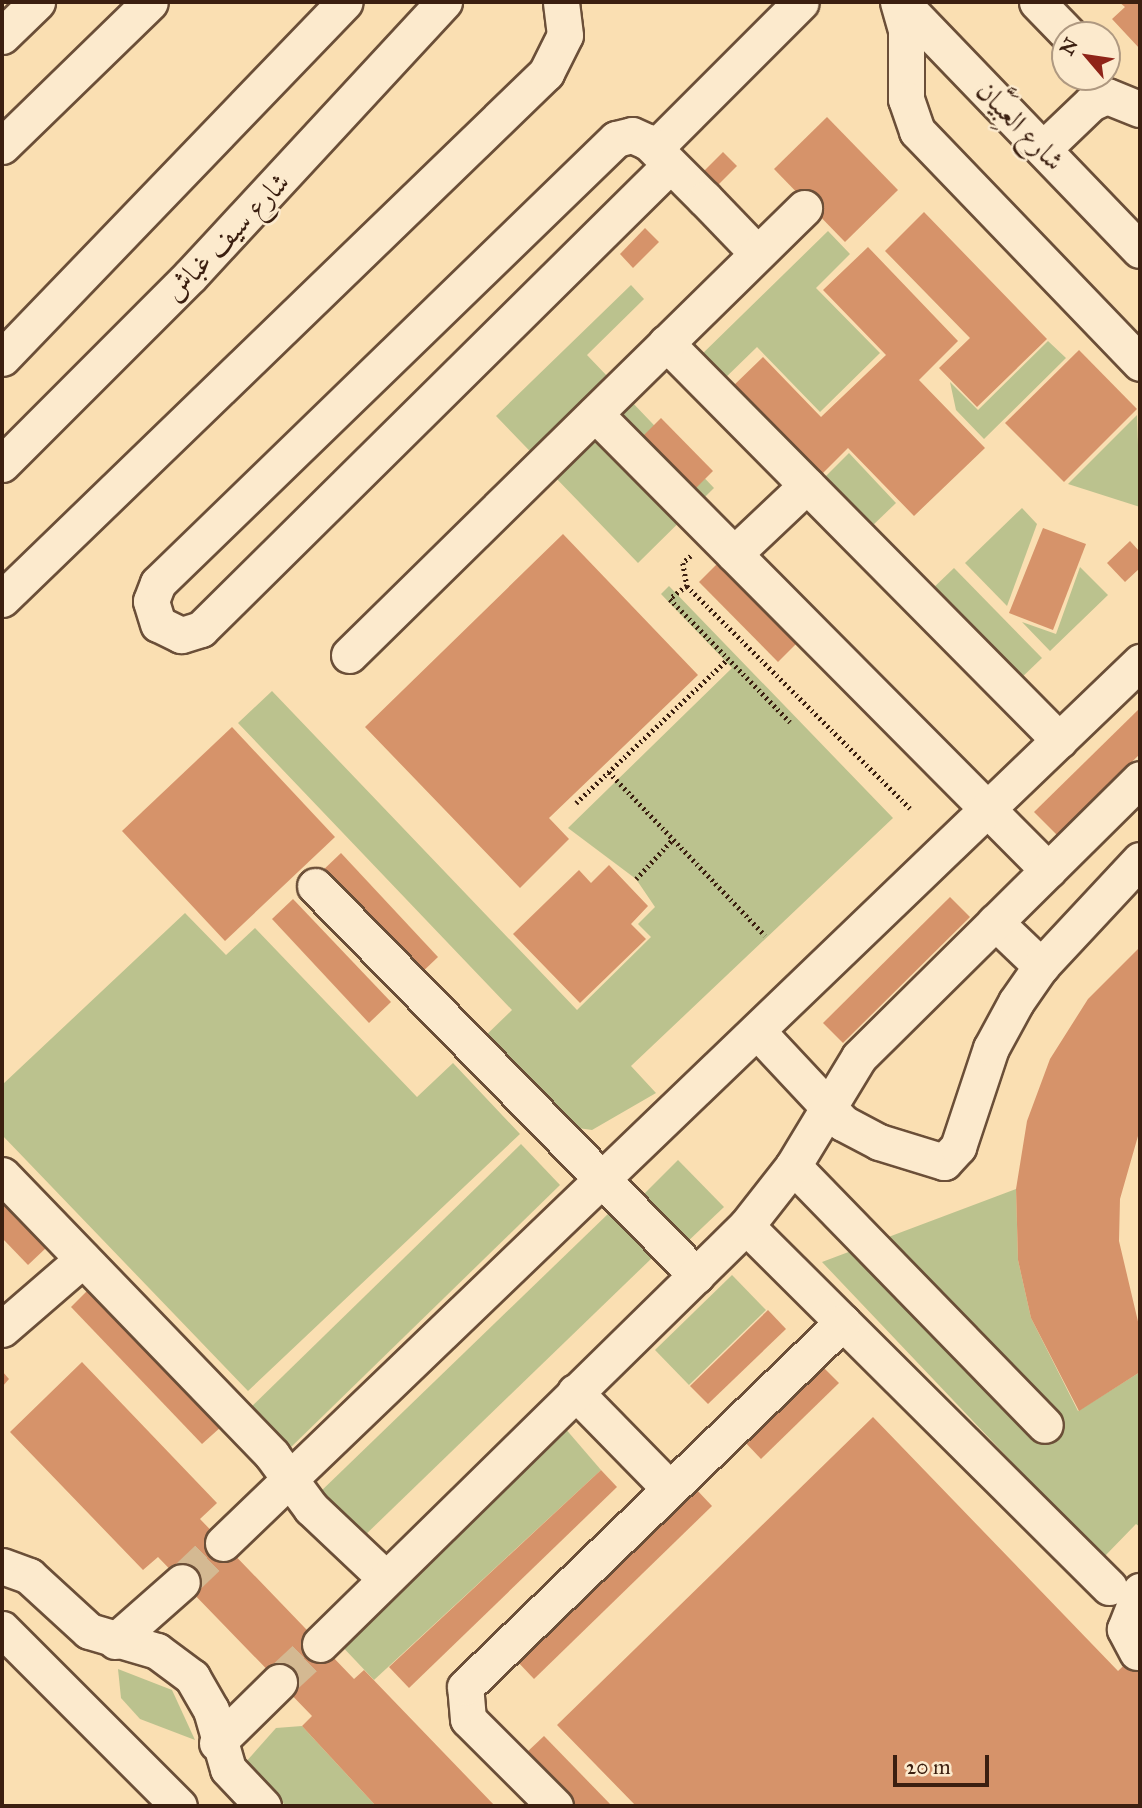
<!DOCTYPE html>
<meta charset="utf-8">
<style>
body{margin:0}
#map{position:relative;width:1142px;height:1808px;overflow:hidden;background:#fadfb2;font-family:"IM FELL Great Primer",Amiri,serif}
div>[style]{position:absolute}
.green>*{inset:0;background:#bbc28e}
.building>*{inset:0;background:#d6936a}
.minor-tunnel>*{height:35px;margin-top:-17.5px;transform-origin:0;background:repeating-linear-gradient(90deg,#d4b992 0 35px,transparent 0 53px)}
.path>*{height:4.5px;margin-top:-2.25px;transform-origin:0;background:repeating-linear-gradient(90deg,#3b1f10 0 2px,transparent 0 5.5px)}
.roads{filter:drop-shadow(2px 0 #6b4f38) drop-shadow(-2px 0 #6b4f38) drop-shadow(0 2px #6b4f38) drop-shadow(0 -2px #6b4f38)}
.minor>*{height:35px;margin:-17.5px;padding:0 17.5px;transform-origin:17.5px;border-radius:17.5px;background:#fceacd}
span{translate:-50% -50%;white-space:nowrap;text-align:center;line-height:1.15;-webkit-text-stroke:5px #fceacd;paint-order:stroke}
.street-label{font-size:28px;color:#3b1f10}
.frame{position:absolute;inset:0;border:4px solid #3b1f10;pointer-events:none}
.north{position:absolute;left:1051px;top:21px;width:70px;height:70px;box-sizing:border-box;background:#fceacd;border:2px solid #af9981;border-radius:50%;rotate:299deg;font-size:19px;font-weight:700;line-height:28px;text-align:center;color:#3b1f10}
.north::after{content:'';display:block;margin:auto;width:24px;height:32px;background:#8f2418;clip-path:polygon(50% 0,100% 100%,50% 72%,0 100%)}
.scale{position:absolute;left:893px;top:1755px;width:96px;height:32px;box-sizing:border-box;border:4px solid #3b1f10;border-top:0;padding-left:9px;font-size:21px;line-height:24px;white-space:nowrap;color:#3b1f10;-webkit-text-stroke:5px #fceacd;paint-order:stroke}
</style>
<div id="map">
<div class="green">
<i style="clip-path:polygon(828px 231px,850px 254px,816px 288px,880px 353px,820px 412px,757px 347px,720px 383px,697px 359px)"></i>
<i style="clip-path:polygon(631px 285px,644px 299px,587px 355px,714px 488px,638px 563px,496px 416px)"></i>
<i style="clip-path:polygon(1048px 341px,1066px 358px,984px 439px,956px 410px,950px 382px,978px 410px)"></i>
<i style="clip-path:polygon(1137px 415px,1140px 507px,1068px 484px)"></i>
<i style="clip-path:polygon(849px 453px,896px 503px,870px 528px,823px 479px)"></i>
<i style="clip-path:polygon(1022px 508px,1037px 524px,1007px 606px,965px 563px)"></i>
<i style="clip-path:polygon(1080px 567px,1108px 595px,1050px 651px,1022px 622px,1056px 634px)"></i>
<i style="clip-path:polygon(954px 568px,1042px 658px,1017px 682px,929px 592px)"></i>
<i style="clip-path:polygon(669px 586px,893px 818px,631px 1066px,656px 1093px,592px 1130px,557px 1125px,479px 1042px,512px 1010px,238px 723px,272px 691px,577px 1010px,651px 937px,638px 924px,655px 907px,636px 879px,568px 828px,732px 668px,661px 594px)"></i>
<i style="clip-path:polygon(185px 913px,226px 955px,255px 928px,417px 1097px,453px 1063px,520px 1134px,248px 1391px,2px 1135px,2px 1085px)"></i>
<i style="clip-path:polygon(521px 1144px,560px 1185px,287px 1451px,248px 1410px)"></i>
<i style="clip-path:polygon(678px 1160px,724px 1207px,684px 1245px,640px 1198px)"></i>
<i style="clip-path:polygon(1016px 1189px,1018px 1260px,1031px 1318px,1078px 1411px,1140px 1372px,1140px 1527px,1136px 1524px,1103px 1558px,822px 1262px)"></i>
<i style="clip-path:polygon(610px 1212px,653px 1257px,360px 1540px,317px 1495px)"></i>
<i style="clip-path:polygon(732px 1275px,766px 1310px,689px 1385px,655px 1350px)"></i>
<i style="clip-path:polygon(564px 1427px,601px 1470px,374px 1680px,337px 1641px)"></i>
<i style="clip-path:polygon(118px 1669px,172px 1690px,195px 1740px,140px 1719px,121px 1698px)"></i>
<i style="clip-path:polygon(302px 1726px,376px 1806px,286px 1806px,245px 1763px,276px 1728px)"></i>
</div>
<div class="building">
<i style="clip-path:polygon(1119px 2px,1140px 2px,1140px 49px,1112px 19px,1125px 7px)"></i>
<i style="clip-path:polygon(827px 117px,898px 190px,845px 242px,774px 169px)"></i>
<i style="clip-path:polygon(723px 152px,737px 166px,711px 192px,697px 178px)"></i>
<i style="clip-path:polygon(924px 212px,1047px 339px,977px 407px,939px 368px,970px 338px,885px 251px)"></i>
<i style="clip-path:polygon(645px 228px,659px 242px,633px 268px,620px 254px)"></i>
<i style="clip-path:polygon(868px 247px,958px 341px,919px 380px,985px 448px,914px 516px,848px 448px,817px 479px,730px 389px,763px 357px,821px 417px,886px 355px,823px 290px)"></i>
<i style="clip-path:polygon(1079px 350px,1137px 409px,1064px 482px,1005px 423px)"></i>
<i style="clip-path:polygon(661px 418px,713px 471px,695px 489px,643px 436px)"></i>
<i style="clip-path:polygon(1043px 528px,1086px 544px,1053px 630px,1009px 613px)"></i>
<i style="clip-path:polygon(563px 534px,698px 675px,549px 818px,569px 839px,520px 888px,365px 727px)"></i>
<i style="clip-path:polygon(1130px 541px,1140px 552px,1140px 568px,1125px 582px,1107px 563px)"></i>
<i style="clip-path:polygon(717px 564px,796px 644px,778px 662px,699px 582px)"></i>
<i style="clip-path:polygon(1140px 708px,1140px 754px,1057px 835px,1034px 812px)"></i>
<i style="clip-path:polygon(232px 727px,335px 837px,225px 941px,122px 831px)"></i>
<i style="clip-path:polygon(341px 853px,438px 957px,417px 977px,319px 874px)"></i>
<i style="clip-path:polygon(609px 865px,648px 906px,631px 924px,646px 939px,580px 1003px,513px 934px,579px 870px,591px 883px)"></i>
<i style="clip-path:polygon(950px 897px,970px 917px,843px 1043px,823px 1023px)"></i>
<i style="clip-path:polygon(293px 899px,391px 1002px,369px 1023px,272px 919px)"></i>
<i style="clip-path:polygon(1140px 947px,1140px 1129px,1120px 1199px,1119px 1241px,1140px 1330px,1140px 1372px,1079px 1411px,1031px 1318px,1018px 1260px,1016px 1189px,1027px 1121px,1050px 1059px,1088px 999px)"></i>
<i style="clip-path:polygon(2px 1200px,47px 1247px,28px 1265px,2px 1238px)"></i>
<i style="clip-path:polygon(90px 1288px,222px 1426px,202px 1444px,71px 1307px)"></i>
<i style="clip-path:polygon(768px 1310px,786px 1329px,708px 1404px,690px 1386px)"></i>
<i style="clip-path:polygon(82px 1362px,217px 1503px,200px 1519px,354px 1679px,364px 1670px,495px 1806px,376px 1806px,302px 1726px,312px 1716px,158px 1557px,143px 1570px,10px 1432px)"></i>
<i style="clip-path:polygon(821px 1365px,839px 1383px,761px 1459px,743px 1440px)"></i>
<i style="clip-path:polygon(2px 1371px,9px 1379px,2px 1387px)"></i>
<i style="clip-path:polygon(873px 1417px,1118px 1671px,1140px 1650px,1140px 1806px,636px 1806px,557px 1725px)"></i>
<i style="clip-path:polygon(601px 1470px,617px 1487px,409px 1688px,389px 1667px)"></i>
<i style="clip-path:polygon(695px 1488px,712px 1506px,534px 1679px,516px 1660px)"></i>
<i style="clip-path:polygon(544px 1736px,612px 1806px,576px 1806px,525px 1754px)"></i>
</div>
<div class="minor-tunnel">
<i style="left:182px;top:1582px;width:57px;rotate:-43.6deg"></i>
<i style="left:279px;top:1682px;width:56px;rotate:-42.8deg"></i>
</div>
<div class="path">
<i style="left:691px;top:556px;width:11px;rotate:139deg"></i>
<i style="left:683px;top:563px;width:23px;rotate:80deg"></i>
<i style="left:687px;top:586px;width:315px;rotate:44.9deg"></i>
<i style="left:687px;top:586px;width:21px;rotate:143deg"></i>
<i style="left:670px;top:599px;width:172px;rotate:45.7deg"></i>
<i style="left:609px;top:772px;width:226px;rotate:46.3deg"></i>
<i style="left:576px;top:803px;width:209px;rotate:-43.5deg"></i>
<i style="left:636px;top:879px;width:54px;rotate:-47.2deg"></i>
</div>
<div class="roads">
<div class="minor">
<i style="left:898px;top:2px;width:29px;rotate:74deg"></i>
<i style="left:906px;top:30px;width:69px;rotate:90deg"></i>
<i style="left:906px;top:99px;width:34px;rotate:71deg"></i>
<i style="left:917px;top:131px;width:322px;rotate:46.1deg"></i>
<i style="left:901px;top:2px;width:344px;rotate:46.1deg"></i>
<i style="left:1037px;top:2px;width:46px;rotate:45.9deg"></i>
<i style="left:2px;top:36px;width:49px;rotate:-44.2deg"></i>
<i style="left:2px;top:146px;width:206px;rotate:-44.2deg"></i>
<i style="left:655px;top:148px;width:206px;rotate:-45deg"></i>
<i style="left:1043px;top:149px;width:66px;rotate:-43.8deg"></i>
<i style="left:1091px;top:103px;width:17px;rotate:-24deg"></i>
<i style="left:1107px;top:96px;width:35px;rotate:22deg"></i>
<i style="left:670px;top:165px;width:660px;rotate:135.31deg"></i>
<i style="left:201px;top:629px;width:21px;rotate:163deg"></i>
<i style="left:181px;top:635px;width:25px;rotate:-154deg"></i>
<i style="left:158px;top:624px;width:24px;rotate:-107deg"></i>
<i style="left:151px;top:601px;width:19px;rotate:-69deg"></i>
<i style="left:158px;top:583px;width:638px;rotate:-44.11deg"></i>
<i style="left:616px;top:139px;width:16px;rotate:-14deg"></i>
<i style="left:632px;top:135px;width:17px;rotate:24deg"></i>
<i style="left:648px;top:142px;width:81px;rotate:45deg"></i>
<i style="left:705px;top:199px;width:75px;rotate:46.1deg"></i>
<i style="left:666px;top:343px;width:559px;rotate:45.29deg"></i>
<i style="left:2px;top:358px;width:494px;rotate:-46.1deg"></i>
<i style="left:595px;top:414px;width:643px;rotate:45.19deg"></i>
<i style="left:2px;top:464px;width:266px;rotate:-45deg"></i>
<i style="left:190px;top:276px;width:374px;rotate:-47.2deg"></i>
<i style="left:734px;top:554px;width:100px;rotate:-43.4deg"></i>
<i style="left:2px;top:599px;width:757px;rotate:-44.04deg"></i>
<i style="left:546px;top:73px;width:42px;rotate:-63.4deg"></i>
<i style="left:565px;top:35px;width:33px;rotate:-97deg"></i>
<i style="left:349px;top:655px;width:638px;rotate:-44.49deg"></i>
<i style="left:315px;top:886px;width:545px;rotate:45.6deg"></i>
<i style="left:995px;top:922px;width:64px;rotate:43.7deg"></i>
<i style="left:757px;top:1031px;width:126px;rotate:46.9deg"></i>
<i style="left:843px;top:1123px;width:41px;rotate:27.8deg"></i>
<i style="left:879px;top:1142px;width:68px;rotate:17.1deg"></i>
<i style="left:944px;top:1162px;width:21px;rotate:-47deg"></i>
<i style="left:958px;top:1147px;width:104px;rotate:-71.6deg"></i>
<i style="left:991px;top:1048px;width:52px;rotate:-61.5deg"></i>
<i style="left:1016px;top:1002px;width:44px;rotate:-55.2deg"></i>
<i style="left:1041px;top:966px;width:145px;rotate:-47deg"></i>
<i style="left:793px;top:1166px;width:361px;rotate:45.8deg"></i>
<i style="left:2px;top:1175px;width:389px;rotate:46deg"></i>
<i style="left:272px;top:1455px;width:66px;rotate:53.7deg"></i>
<i style="left:311px;top:1508px;width:103px;rotate:43.4deg"></i>
<i style="left:746px;top:1226px;width:512px;rotate:44.84deg"></i>
<i style="left:2px;top:1329px;width:107px;rotate:-40.8deg"></i>
<i style="left:575px;top:1392px;width:134px;rotate:45.6deg"></i>
<i style="left:223px;top:1543px;width:1272px;rotate:-43.85deg"></i>
<i style="left:2px;top:1566px;width:29px;rotate:20deg"></i>
<i style="left:29px;top:1576px;width:81px;rotate:42.5deg"></i>
<i style="left:89px;top:1631px;width:71px;rotate:16.4deg"></i>
<i style="left:157px;top:1651px;width:44px;rotate:36.6deg"></i>
<i style="left:192px;top:1677px;width:38px;rotate:60deg"></i>
<i style="left:211px;top:1710px;width:61px;rotate:73.9deg"></i>
<i style="left:228px;top:1769px;width:51px;rotate:46.6deg"></i>
<i style="left:2px;top:1629px;width:250px;rotate:45deg"></i>
<i style="left:115px;top:1641px;width:89px;rotate:-41.4deg"></i>
<i style="left:320px;top:1644px;width:597px;rotate:-44.46deg"></i>
<i style="left:746px;top:1226px;width:76px;rotate:-51.9deg"></i>
<i style="left:793px;top:1166px;width:127px;rotate:-58.8deg"></i>
<i style="left:859px;top:1057px;width:395px;rotate:-44.7deg"></i>
<i style="left:1137px;top:1652px;width:26px;rotate:-118deg"></i>
<i style="left:1125px;top:1629px;width:41px;rotate:-68.5deg"></i>
<i style="left:217px;top:1743px;width:87px;rotate:-44.5deg"></i>
<i style="left:555px;top:1806px;width:123px;rotate:-135deg"></i>
<i style="left:468px;top:1719px;width:32px;rotate:-95deg"></i>
<i style="left:465px;top:1687px;width:525px;rotate:-44deg"></i>
</div>
</div>
<div class="street-label">
<span style="left:1020px;top:126px;rotate:46deg">شارع العِبَيَّان</span>
<span style="left:227px;top:237px;rotate:-46deg">شارع سيف غباش</span>
</div>
<div class="frame"></div>
<div class="north">N</div>
<div class="scale">20 m</div>
</div>
